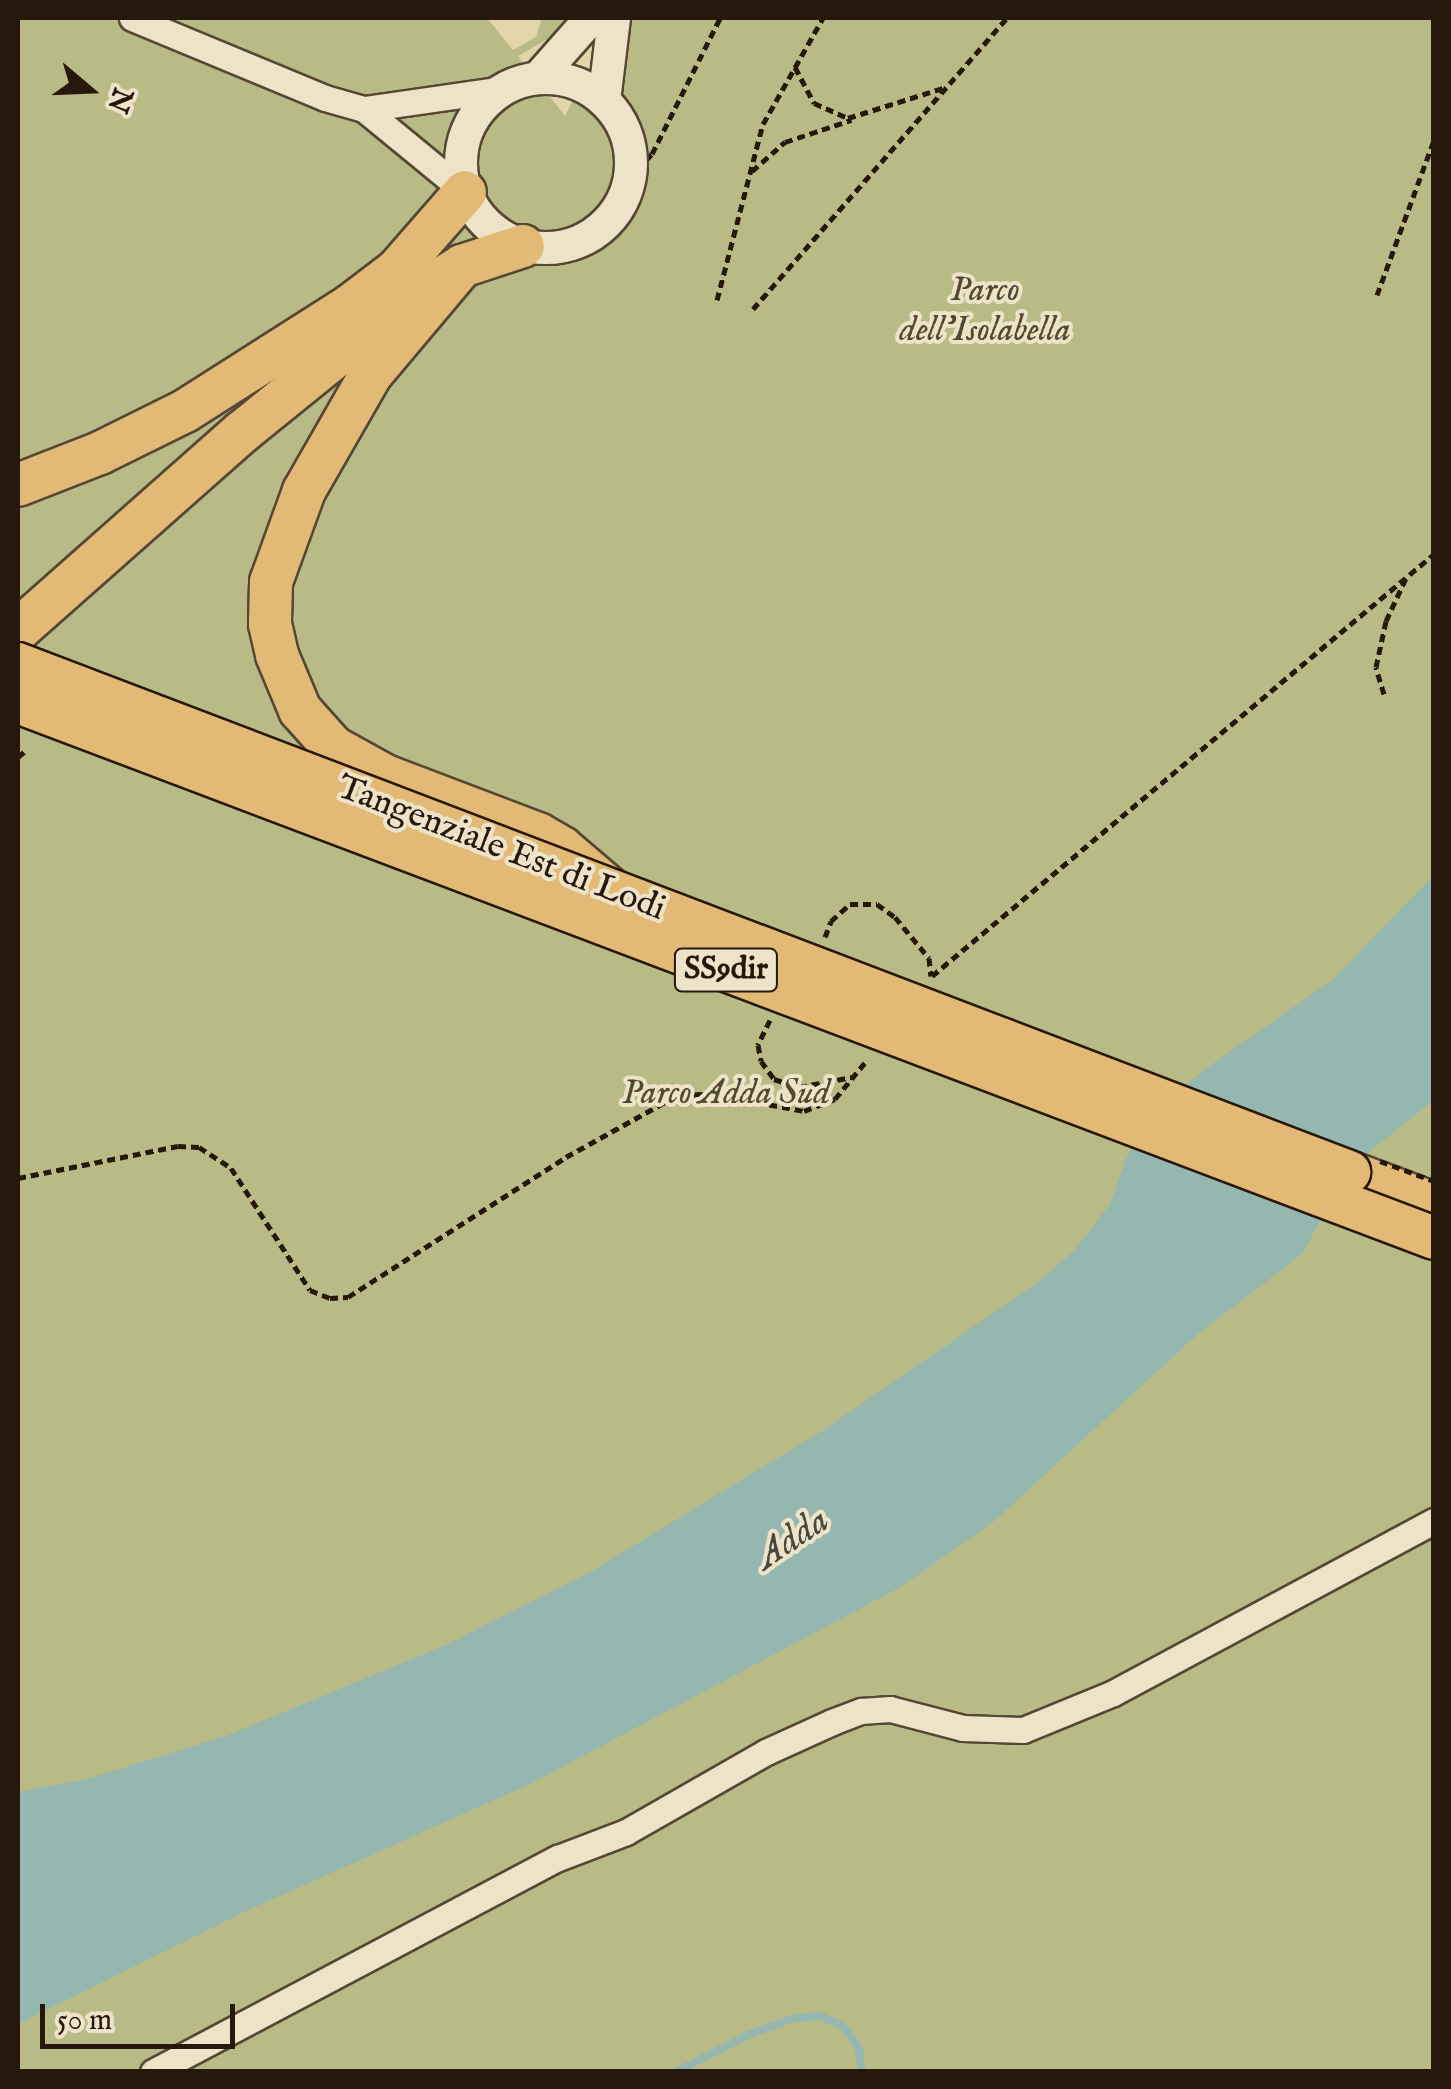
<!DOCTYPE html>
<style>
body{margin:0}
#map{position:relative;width:1451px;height:2089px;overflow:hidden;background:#e3d4aa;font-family:"IM FELL English",serif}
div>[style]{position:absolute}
.green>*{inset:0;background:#b8bb85}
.water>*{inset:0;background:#96b7af}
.stream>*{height:8px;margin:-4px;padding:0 4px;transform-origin:4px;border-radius:4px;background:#96b7af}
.path>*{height:5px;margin-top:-2.5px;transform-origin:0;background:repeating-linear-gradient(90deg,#26180d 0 8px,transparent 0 13px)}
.roads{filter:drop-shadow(2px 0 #554734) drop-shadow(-2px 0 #554734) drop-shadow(0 2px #554734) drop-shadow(0 -2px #554734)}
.minor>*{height:25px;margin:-12.5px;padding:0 12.5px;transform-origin:12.5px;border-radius:12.5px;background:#ede3c8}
.tertiary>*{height:32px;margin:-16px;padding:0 16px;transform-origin:16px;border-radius:16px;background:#ede3c8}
.tertiary>.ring{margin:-16px;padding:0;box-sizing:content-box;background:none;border:32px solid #ede3c8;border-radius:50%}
.trunk>*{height:42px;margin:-21px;padding:0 21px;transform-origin:21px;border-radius:21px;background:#e2ba75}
.path-bridge>*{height:5px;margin-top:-2.5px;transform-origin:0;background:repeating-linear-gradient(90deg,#26180d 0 8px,transparent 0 13px)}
.bridges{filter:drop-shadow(2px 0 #26180d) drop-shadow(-2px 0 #26180d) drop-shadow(0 2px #26180d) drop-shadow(0 -2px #26180d)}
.trunk-bridge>*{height:42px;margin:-21px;padding:0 21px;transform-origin:21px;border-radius:21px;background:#e2ba75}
span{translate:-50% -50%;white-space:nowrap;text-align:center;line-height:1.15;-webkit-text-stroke:8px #ede3c8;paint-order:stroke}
.shield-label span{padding:2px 8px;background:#ede3c8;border:2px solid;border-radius:8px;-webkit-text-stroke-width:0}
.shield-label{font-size:32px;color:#26180d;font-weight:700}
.park-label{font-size:35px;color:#524931;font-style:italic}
.street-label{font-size:35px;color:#26180d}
.water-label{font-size:38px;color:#48483e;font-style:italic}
.frame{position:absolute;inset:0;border:20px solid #26180d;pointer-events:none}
.north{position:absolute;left:40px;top:40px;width:100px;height:100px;-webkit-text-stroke:8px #ede3c8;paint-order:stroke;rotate:109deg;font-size:28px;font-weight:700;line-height:40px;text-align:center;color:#26180d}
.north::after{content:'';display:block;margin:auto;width:35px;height:45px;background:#26180d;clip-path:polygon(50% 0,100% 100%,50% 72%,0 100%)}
.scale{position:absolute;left:40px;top:2004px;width:195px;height:45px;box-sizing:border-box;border:5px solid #26180d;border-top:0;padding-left:12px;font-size:30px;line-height:35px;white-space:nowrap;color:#26180d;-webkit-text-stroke:8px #ede3c8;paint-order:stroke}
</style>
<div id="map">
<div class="green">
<i style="clip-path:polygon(18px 18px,487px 18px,513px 50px,536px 37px,542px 18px,570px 18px,558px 33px,518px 56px,565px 116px,615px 18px,1433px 18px,1433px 2071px,18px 2071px)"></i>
</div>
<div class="water">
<i style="clip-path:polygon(1433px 876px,1433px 1101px,1349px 1168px,1302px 1254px,1199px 1333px,992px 1523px,899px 1588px,530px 1784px,244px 1912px,18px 2024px,18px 1792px,87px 1779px,226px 1736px,448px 1644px,592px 1571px,822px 1431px,1037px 1283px,1074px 1251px,1110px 1204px,1126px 1159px,1151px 1113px,1212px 1064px,1332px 980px)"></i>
</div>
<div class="stream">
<i style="left:676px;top:2072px;width:81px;rotate:-27.2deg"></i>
<i style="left:748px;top:2035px;width:46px;rotate:-20.4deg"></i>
<i style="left:791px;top:2019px;width:29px;rotate:-6deg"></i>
<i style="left:820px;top:2016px;width:25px;rotate:23deg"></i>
<i style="left:843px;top:2026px;width:27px;rotate:54deg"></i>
<i style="left:859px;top:2048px;width:24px;rotate:83deg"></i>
</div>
<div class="path">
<i style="left:795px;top:67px;width:41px;rotate:62.2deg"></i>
<i style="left:814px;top:103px;width:37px;rotate:24deg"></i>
<i style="left:848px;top:118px;width:100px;rotate:-17.5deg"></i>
<i style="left:752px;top:171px;width:44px;rotate:-41.3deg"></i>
<i style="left:785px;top:142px;width:70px;rotate:-18.4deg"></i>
<i style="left:629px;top:180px;width:35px;rotate:-49deg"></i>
<i style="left:652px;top:154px;width:152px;rotate:-63.4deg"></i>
<i style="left:1377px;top:295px;width:165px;rotate:-69.8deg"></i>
<i style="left:717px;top:300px;width:182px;rotate:-75.4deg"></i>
<i style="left:763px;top:124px;width:122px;rotate:-60.5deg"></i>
<i style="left:753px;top:309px;width:386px;rotate:-48.9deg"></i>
<i style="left:1384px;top:694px;width:28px;rotate:-107deg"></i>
<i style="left:1376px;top:667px;width:47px;rotate:-77.7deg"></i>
<i style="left:1386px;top:621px;width:47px;rotate:-65.1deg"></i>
<i style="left:18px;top:757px;width:8px;rotate:-40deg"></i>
<i style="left:895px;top:917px;width:53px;rotate:50.3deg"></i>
<i style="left:929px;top:958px;width:18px;rotate:84deg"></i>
<i style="left:932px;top:976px;width:656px;rotate:-40.05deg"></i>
<i style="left:770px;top:1020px;width:28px;rotate:116deg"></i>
<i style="left:758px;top:1045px;width:16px;rotate:79deg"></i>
<i style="left:761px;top:1061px;width:22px;rotate:54deg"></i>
<i style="left:774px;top:1079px;width:26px;rotate:18deg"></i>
<i style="left:799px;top:1087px;width:54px;rotate:-10.7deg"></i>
<i style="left:18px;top:1178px;width:163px;rotate:-11.3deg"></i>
<i style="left:178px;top:1146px;width:21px;rotate:3deg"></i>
<i style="left:199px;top:1147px;width:38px;rotate:33deg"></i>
<i style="left:231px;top:1168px;width:145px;rotate:57.1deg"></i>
<i style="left:310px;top:1290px;width:22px;rotate:22deg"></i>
<i style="left:330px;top:1298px;width:18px;rotate:-3deg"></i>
<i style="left:348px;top:1297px;width:259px;rotate:-32.7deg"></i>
<i style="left:566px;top:1157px;width:115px;rotate:-29deg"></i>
<i style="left:667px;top:1101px;width:31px;rotate:-13deg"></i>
<i style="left:697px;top:1094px;width:21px;rotate:3deg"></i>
<i style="left:718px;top:1095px;width:87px;rotate:10.5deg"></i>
<i style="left:804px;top:1111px;width:33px;rotate:-21deg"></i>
<i style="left:835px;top:1099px;width:50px;rotate:-50.6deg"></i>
</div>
<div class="roads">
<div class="minor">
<i style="left:132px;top:18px;width:209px;rotate:22.5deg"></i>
<i style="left:325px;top:98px;width:41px;rotate:15.8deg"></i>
<i style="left:364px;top:109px;width:131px;rotate:39.4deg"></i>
<i style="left:364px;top:109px;width:140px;rotate:-8.2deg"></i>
<i style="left:153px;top:2072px;width:458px;rotate:-27.9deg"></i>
<i style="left:558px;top:1858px;width:73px;rotate:-20.9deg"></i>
<i style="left:626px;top:1832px;width:161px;rotate:-29.7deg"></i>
<i style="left:766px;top:1752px;width:72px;rotate:-24.4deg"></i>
<i style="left:832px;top:1722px;width:31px;rotate:-21deg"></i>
<i style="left:861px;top:1711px;width:29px;rotate:-4deg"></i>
<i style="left:890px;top:1709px;width:75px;rotate:14.6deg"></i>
<i style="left:963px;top:1728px;width:60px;rotate:1.9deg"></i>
<i style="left:1023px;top:1730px;width:97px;rotate:-22.3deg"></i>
<i style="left:1113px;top:1693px;width:364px;rotate:-28.2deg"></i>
</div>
<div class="tertiary">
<i style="left:538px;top:78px;width:80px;rotate:-48.5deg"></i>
<i class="ring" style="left:461px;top:78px;width:138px;height:138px"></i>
<i style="left:604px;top:101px;width:84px;rotate:-83.1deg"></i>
</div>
<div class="trunk">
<i style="left:462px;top:266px;width:141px;rotate:130.1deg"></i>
<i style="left:371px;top:374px;width:135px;rotate:119.8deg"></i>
<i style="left:304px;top:491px;width:97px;rotate:109.9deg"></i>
<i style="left:271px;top:582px;width:42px;rotate:91.4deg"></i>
<i style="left:270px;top:624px;width:32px;rotate:77deg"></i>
<i style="left:277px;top:655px;width:60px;rotate:67.3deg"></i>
<i style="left:300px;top:710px;width:50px;rotate:48.3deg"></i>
<i style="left:333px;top:747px;width:60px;rotate:29.1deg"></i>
<i style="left:385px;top:776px;width:164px;rotate:20.8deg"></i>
<i style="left:538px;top:834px;width:28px;rotate:30deg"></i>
<i style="left:562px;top:848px;width:62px;rotate:40.4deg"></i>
<i style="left:384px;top:285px;width:123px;rotate:-48.9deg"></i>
<i style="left:18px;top:485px;width:88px;rotate:-21.3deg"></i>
<i style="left:100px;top:453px;width:95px;rotate:-26.3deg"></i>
<i style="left:185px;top:411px;width:196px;rotate:-32.5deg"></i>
<i style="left:350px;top:306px;width:64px;rotate:-37.4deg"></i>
<i style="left:18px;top:630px;width:299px;rotate:-41.5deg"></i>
<i style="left:242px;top:432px;width:202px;rotate:-39deg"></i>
<i style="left:399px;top:305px;width:74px;rotate:-31.8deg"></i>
<i style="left:462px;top:266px;width:64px;rotate:-18.2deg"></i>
<i style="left:1349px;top:1172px;width:91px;rotate:20.6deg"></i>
</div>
</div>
<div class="path-bridge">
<i style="left:825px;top:937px;width:17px;rotate:-69deg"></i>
<i style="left:831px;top:921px;width:25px;rotate:-42deg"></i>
<i style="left:850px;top:904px;width:27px"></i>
<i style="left:877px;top:904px;width:22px;rotate:36deg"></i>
<i style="left:1380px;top:1161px;width:58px;rotate:20.3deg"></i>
</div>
<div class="bridges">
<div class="trunk-bridge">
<i style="left:18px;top:664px;width:1425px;rotate:20.89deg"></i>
<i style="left:18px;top:702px;width:1514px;rotate:20.73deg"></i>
</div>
</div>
<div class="shield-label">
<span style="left:726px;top:970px">SS9dir</span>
</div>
<div class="park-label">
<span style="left:985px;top:311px">Parco<br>dell'Isolabella</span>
<span style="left:726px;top:1094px">Parco Adda Sud</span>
</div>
<div class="street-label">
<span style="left:501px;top:849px;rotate:21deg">Tangenziale Est di Lodi</span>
</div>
<div class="water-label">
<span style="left:793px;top:1540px;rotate:-34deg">Adda</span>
</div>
<div class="frame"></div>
<div class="north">N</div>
<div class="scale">50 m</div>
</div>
